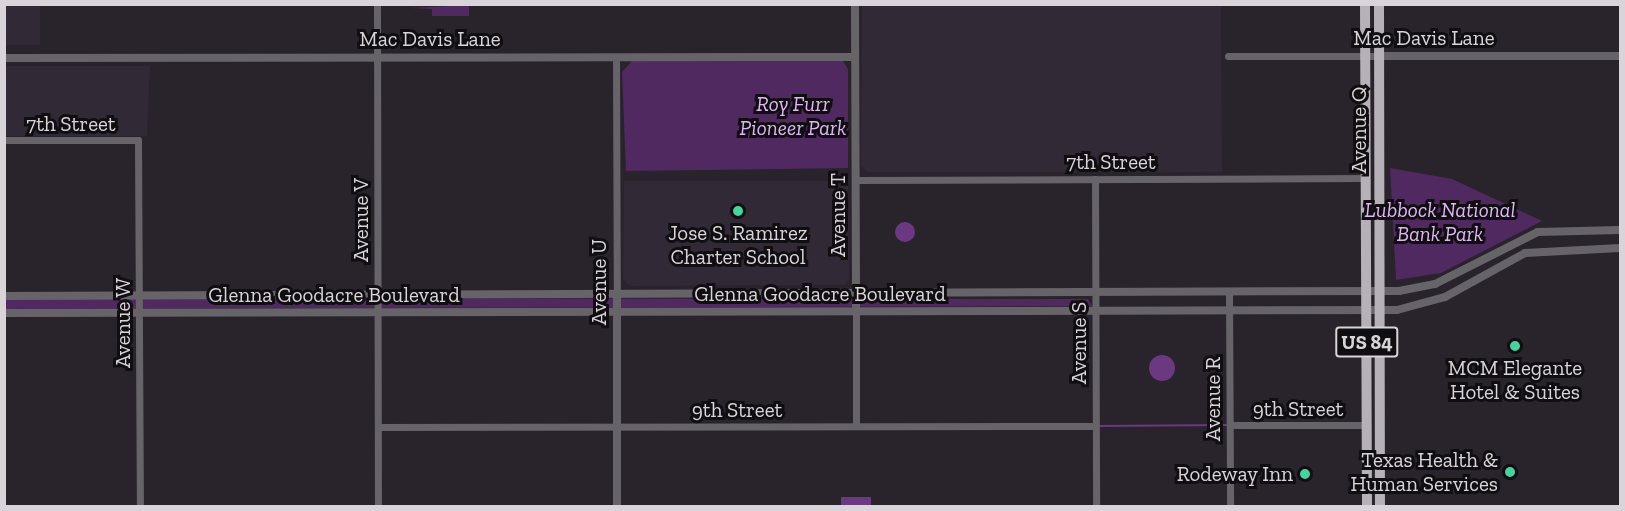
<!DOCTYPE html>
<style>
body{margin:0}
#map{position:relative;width:1625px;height:511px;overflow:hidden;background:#29232b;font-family:"Zilla Slab",serif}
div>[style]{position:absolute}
.built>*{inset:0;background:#322937}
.green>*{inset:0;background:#4f2960}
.water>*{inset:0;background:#6b3882}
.round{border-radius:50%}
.stream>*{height:2px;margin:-1px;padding:0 1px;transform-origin:1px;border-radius:1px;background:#6b3882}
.minor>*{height:7px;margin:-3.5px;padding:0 3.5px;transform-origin:3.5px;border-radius:3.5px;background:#676469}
.tertiary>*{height:8px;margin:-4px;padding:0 4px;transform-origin:4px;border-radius:4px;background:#676469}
.trunk>*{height:10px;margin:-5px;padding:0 5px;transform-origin:5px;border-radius:5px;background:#b6b0b9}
.dots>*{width:16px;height:16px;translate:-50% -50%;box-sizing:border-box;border:3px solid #100e11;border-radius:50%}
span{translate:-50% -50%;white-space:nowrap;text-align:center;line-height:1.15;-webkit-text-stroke:6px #100e11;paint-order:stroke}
.shield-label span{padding:2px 4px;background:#100e11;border:2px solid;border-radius:4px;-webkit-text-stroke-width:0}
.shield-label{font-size:20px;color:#d8d4da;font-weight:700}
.street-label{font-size:21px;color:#d8d4da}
.park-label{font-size:21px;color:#e0b7f5;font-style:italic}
.poi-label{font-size:21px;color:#d8d4da}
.right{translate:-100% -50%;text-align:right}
.frame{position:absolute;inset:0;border:6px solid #d8d4da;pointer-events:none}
</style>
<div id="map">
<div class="built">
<i style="clip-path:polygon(4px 5px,40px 5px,40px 45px,5px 45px)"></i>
<i style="clip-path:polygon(862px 5px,1221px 5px,1222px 172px,867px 172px,861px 166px)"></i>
<i style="clip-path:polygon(4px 66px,150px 66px,147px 136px,5px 136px)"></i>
<i style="clip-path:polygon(624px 181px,848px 181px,849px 280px,844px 285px,630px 286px,623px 279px)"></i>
</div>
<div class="green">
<i style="clip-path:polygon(469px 5px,469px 16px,432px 16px,432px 9px,410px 8px)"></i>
<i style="clip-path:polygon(632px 61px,843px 61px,848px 69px,848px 168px,626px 171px,622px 72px)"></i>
<i style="clip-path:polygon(1390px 168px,1452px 179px,1542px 221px,1441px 273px,1396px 280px)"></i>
<i style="clip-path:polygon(4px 298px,1088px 299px,1092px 306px,5px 309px)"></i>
</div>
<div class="water">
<i class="round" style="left:895px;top:222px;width:20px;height:20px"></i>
<i class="round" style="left:1149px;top:355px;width:26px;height:26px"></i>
<i style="clip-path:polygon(841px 497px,871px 497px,871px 505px,841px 505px)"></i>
</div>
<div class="stream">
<i style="left:1098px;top:426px;width:130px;rotate:-0.4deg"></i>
</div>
<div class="minor">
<i style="left:377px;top:4px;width:502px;rotate:89.89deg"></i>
<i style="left:1228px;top:56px;width:150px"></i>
<i style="left:616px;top:57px;width:237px;rotate:89.8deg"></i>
<i style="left:4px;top:140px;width:134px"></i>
<i style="left:138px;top:140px;width:366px;rotate:89.7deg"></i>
<i style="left:1095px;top:179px;width:327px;rotate:89.8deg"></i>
<i style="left:856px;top:180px;width:510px;rotate:-0.22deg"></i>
<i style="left:1229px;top:292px;width:214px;rotate:89.7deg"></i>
<i style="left:856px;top:312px;width:114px;rotate:90deg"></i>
<i style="left:1230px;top:425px;width:137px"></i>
<i style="left:378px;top:427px;width:717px;rotate:-0.08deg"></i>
</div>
<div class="tertiary">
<i style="left:855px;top:4px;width:308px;rotate:89.8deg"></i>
<i style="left:1378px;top:56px;width:242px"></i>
<i style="left:4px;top:58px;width:851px;rotate:-0.07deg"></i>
<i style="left:617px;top:294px;width:212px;rotate:90deg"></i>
<i style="left:4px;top:296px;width:1395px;rotate:-0.21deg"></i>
<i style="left:1399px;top:291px;width:37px;rotate:-11deg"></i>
<i style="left:1435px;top:284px;width:115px;rotate:-26.8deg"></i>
<i style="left:1538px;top:232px;width:82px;rotate:-1.4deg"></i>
<i style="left:4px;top:313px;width:1393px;rotate:-0.12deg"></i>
<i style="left:1397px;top:310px;width:50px;rotate:-15.2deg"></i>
<i style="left:1445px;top:297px;width:91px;rotate:-28.8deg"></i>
<i style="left:1525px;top:253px;width:95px;rotate:-3deg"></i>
</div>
<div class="trunk">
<i style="left:1365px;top:4px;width:502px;rotate:89.77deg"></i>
<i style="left:1379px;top:4px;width:502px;rotate:89.89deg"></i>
</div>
<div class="dots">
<i style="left:738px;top:211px;background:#45d49f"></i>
<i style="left:1515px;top:346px;background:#45d49f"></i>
<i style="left:1510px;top:472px;background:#45d49f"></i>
<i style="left:1305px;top:474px;background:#45d49f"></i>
</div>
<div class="shield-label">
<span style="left:1367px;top:342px">US 84</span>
</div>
<div class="street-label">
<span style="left:1424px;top:38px">Mac Davis Lane</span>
<span style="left:430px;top:39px">Mac Davis Lane</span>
<span style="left:71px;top:124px">7th Street</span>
<span style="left:1359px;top:130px;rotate:-90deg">Avenue Q</span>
<span style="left:1111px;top:162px">7th Street</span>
<span style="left:838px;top:215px;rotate:-90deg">Avenue T</span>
<span style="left:361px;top:220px;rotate:-90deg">Avenue V</span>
<span style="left:599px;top:282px;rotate:-90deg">Avenue U</span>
<span style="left:820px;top:294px">Glenna Goodacre Boulevard</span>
<span style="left:334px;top:295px">Glenna Goodacre Boulevard</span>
<span style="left:123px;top:323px;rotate:-90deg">Avenue W</span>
<span style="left:1079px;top:343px;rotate:-90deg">Avenue S</span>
<span style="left:1213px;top:399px;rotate:-90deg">Avenue R</span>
<span style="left:1298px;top:409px">9th Street</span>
<span style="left:737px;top:410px">9th Street</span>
</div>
<div class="park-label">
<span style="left:793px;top:116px">Roy Furr<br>Pioneer Park</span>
<span style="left:1440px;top:222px">Lubbock National<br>Bank Park</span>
</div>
<div class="poi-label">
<span style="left:738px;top:245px">Jose S. Ramirez<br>Charter School</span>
<span style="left:1515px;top:380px">MCM Elegante<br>Hotel &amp; Suites</span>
<span class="right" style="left:1498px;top:472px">Texas Health &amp;<br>Human Services</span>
<span class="right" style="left:1293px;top:474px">Rodeway Inn</span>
</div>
<div class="frame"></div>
</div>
